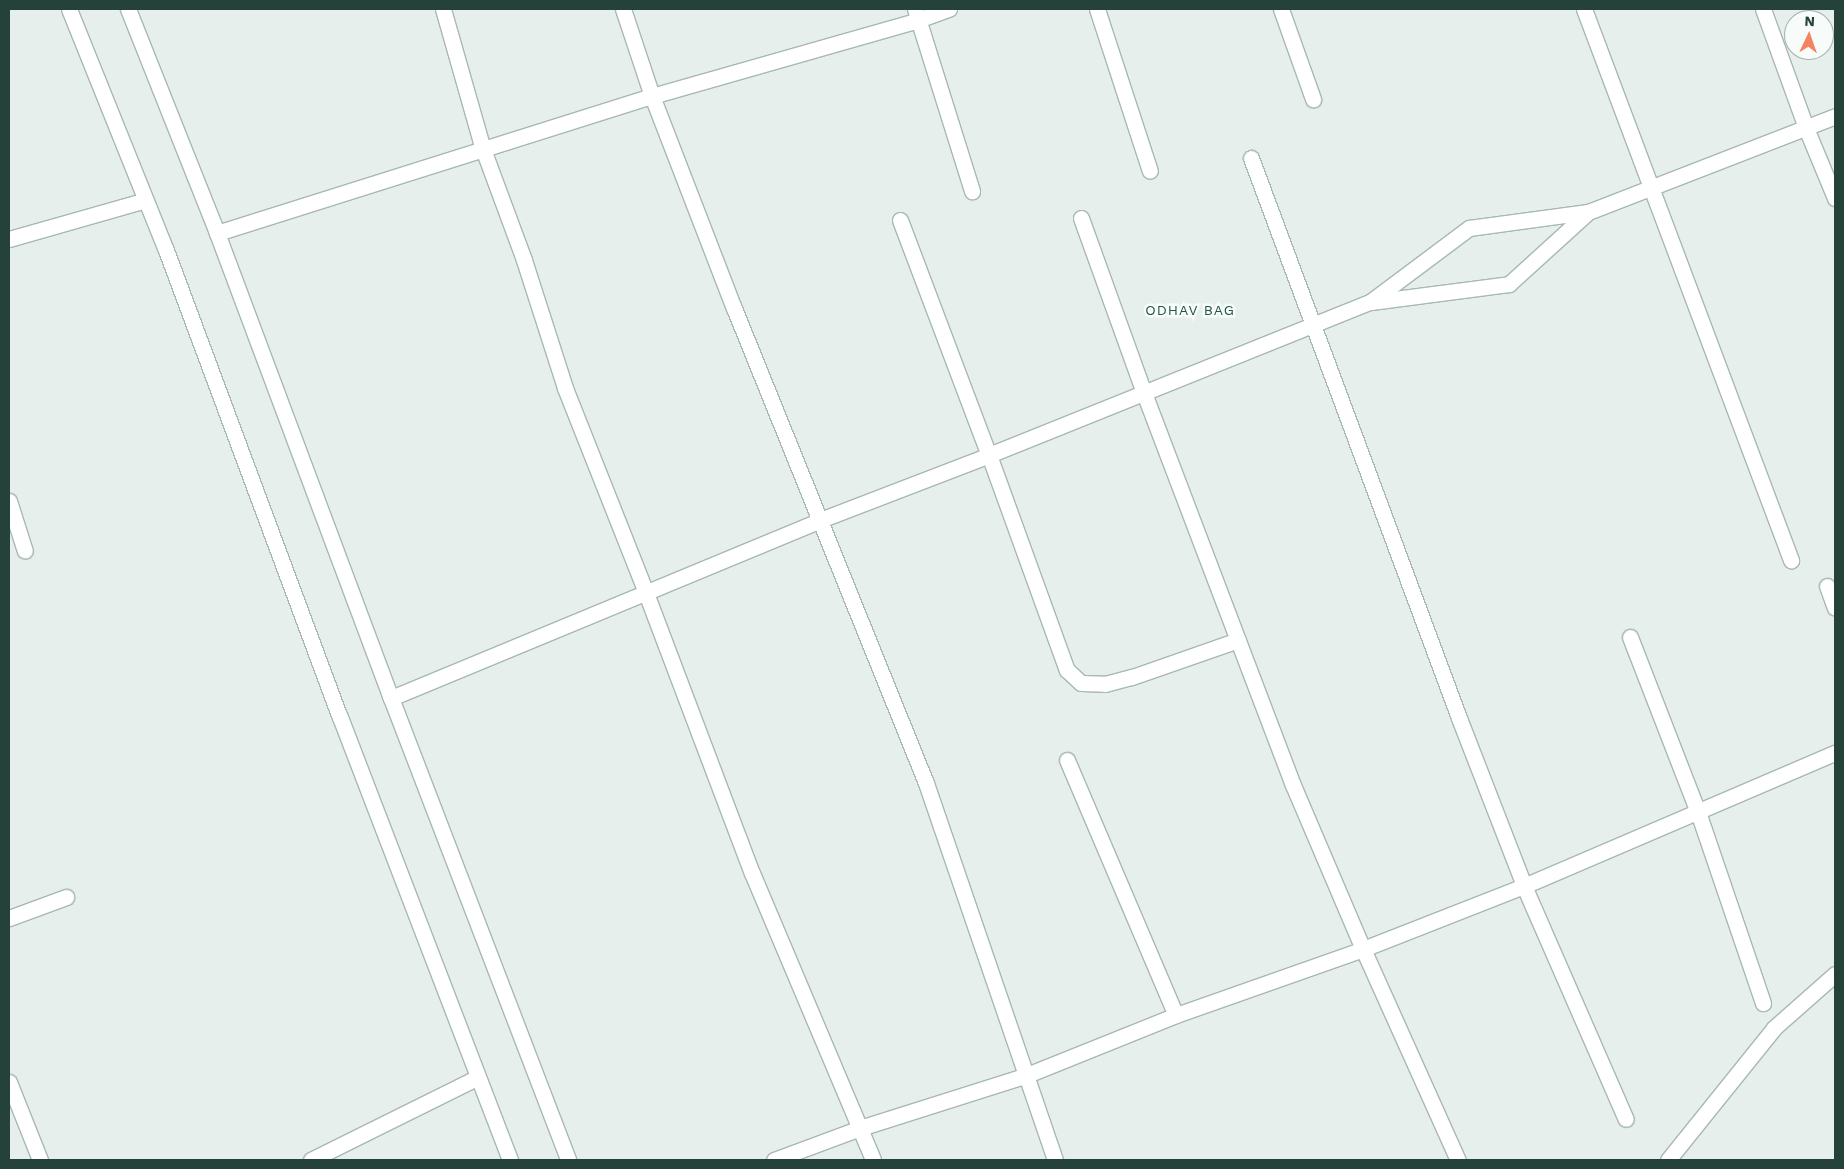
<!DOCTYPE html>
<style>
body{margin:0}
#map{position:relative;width:1844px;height:1169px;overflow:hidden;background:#e6efeb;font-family:"Work Sans",sans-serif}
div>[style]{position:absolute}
.roads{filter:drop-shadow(1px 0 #a8b8b2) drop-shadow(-1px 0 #a8b8b2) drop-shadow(0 1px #a8b8b2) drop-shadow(0 -1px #a8b8b2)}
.minor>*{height:15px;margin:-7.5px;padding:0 7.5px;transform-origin:7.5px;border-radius:7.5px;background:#fff}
.secondary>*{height:15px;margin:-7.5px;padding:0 7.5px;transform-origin:7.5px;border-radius:7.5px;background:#fff}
span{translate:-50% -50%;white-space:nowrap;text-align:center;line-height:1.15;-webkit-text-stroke:5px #f7fbf9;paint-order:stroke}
.neighbourhood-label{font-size:14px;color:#1f5548;letter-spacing:1px}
.frame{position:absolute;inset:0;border:10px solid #24423a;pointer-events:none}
.north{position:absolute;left:1784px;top:10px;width:50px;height:50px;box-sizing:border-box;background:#f7fbf9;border:1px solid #a3b1ad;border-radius:50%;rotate:3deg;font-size:14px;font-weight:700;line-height:20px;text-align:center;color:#24423a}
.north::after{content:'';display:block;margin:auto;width:18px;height:22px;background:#f4845f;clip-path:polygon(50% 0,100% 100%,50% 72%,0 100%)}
</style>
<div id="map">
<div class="roads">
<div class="minor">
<i style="left:443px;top:9px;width:146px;rotate:74.1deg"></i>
<i style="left:483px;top:149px;width:118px;rotate:69.7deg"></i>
<i style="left:524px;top:260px;width:134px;rotate:72.2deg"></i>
<i style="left:565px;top:388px;width:220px;rotate:68.4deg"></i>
<i style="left:646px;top:593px;width:299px;rotate:69.3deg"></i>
<i style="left:752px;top:873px;width:311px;rotate:67.1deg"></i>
<i style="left:623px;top:9px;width:92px;rotate:71.6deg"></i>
<i style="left:652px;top:96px;width:227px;rotate:68.9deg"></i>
<i style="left:734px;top:308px;width:512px;rotate:67.99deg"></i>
<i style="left:926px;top:783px;width:398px;rotate:71.1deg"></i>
<i style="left:915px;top:9px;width:191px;rotate:72.6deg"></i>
<i style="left:1097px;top:9px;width:170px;rotate:71.9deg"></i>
<i style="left:1281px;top:9px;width:96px;rotate:70.4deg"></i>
<i style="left:1584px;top:9px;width:589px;rotate:69.41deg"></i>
<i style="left:1763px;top:9px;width:127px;rotate:70.1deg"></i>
<i style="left:1806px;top:128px;width:76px;rotate:67.5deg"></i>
<i style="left:1251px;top:158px;width:597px;rotate:69.62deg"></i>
<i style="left:1459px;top:718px;width:180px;rotate:68.8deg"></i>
<i style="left:1524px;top:886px;width:254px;rotate:66.4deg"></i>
<i style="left:1081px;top:218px;width:186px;rotate:70.2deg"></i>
<i style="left:1144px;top:393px;width:419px;rotate:69.2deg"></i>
<i style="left:1293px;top:785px;width:178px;rotate:66.9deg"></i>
<i style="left:1363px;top:949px;width:231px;rotate:65.8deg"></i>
<i style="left:900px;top:220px;width:251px;rotate:69.3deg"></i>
<i style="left:989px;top:455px;width:229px;rotate:70.1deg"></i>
<i style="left:1067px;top:670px;width:19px;rotate:43deg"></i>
<i style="left:1081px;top:683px;width:24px;rotate:2deg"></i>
<i style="left:1105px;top:684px;width:28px;rotate:-15deg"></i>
<i style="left:1132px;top:677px;width:112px;rotate:-19.2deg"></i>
<i style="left:217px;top:233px;width:456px;rotate:-17.5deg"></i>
<i style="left:652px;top:96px;width:277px;rotate:-15.9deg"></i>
<i style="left:918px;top:20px;width:33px;rotate:-20deg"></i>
<i style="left:9px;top:239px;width:142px;rotate:-15.9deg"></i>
<i style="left:1371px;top:302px;width:139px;rotate:-7.4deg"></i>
<i style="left:1509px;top:284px;width:107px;rotate:-42.3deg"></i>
<i style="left:9px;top:501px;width:52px;rotate:72.3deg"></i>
<i style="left:1827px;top:586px;width:23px;rotate:70deg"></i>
<i style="left:1630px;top:637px;width:188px;rotate:68.8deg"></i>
<i style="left:1698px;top:812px;width:202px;rotate:71.2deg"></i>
<i style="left:391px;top:698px;width:464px;rotate:-22.5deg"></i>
<i style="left:820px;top:520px;width:181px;rotate:-21deg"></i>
<i style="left:989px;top:455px;width:411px;rotate:-21.9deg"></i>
<i style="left:1370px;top:302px;width:124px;rotate:-36.8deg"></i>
<i style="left:1469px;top:228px;width:120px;rotate:-7.7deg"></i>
<i style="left:1588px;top:212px;width:265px;rotate:-21.2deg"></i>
<i style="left:1067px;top:760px;width:277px;rotate:66.9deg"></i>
<i style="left:9px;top:918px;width:61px;rotate:-20.2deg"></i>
<i style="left:9px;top:1082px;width:84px;rotate:68.3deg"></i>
<i style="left:311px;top:1160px;width:186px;rotate:-26.4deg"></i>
<i style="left:774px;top:1160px;width:92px;rotate:-20.4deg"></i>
<i style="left:860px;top:1128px;width:175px;rotate:-17.6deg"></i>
<i style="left:1027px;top:1075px;width:161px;rotate:-21.9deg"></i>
<i style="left:1176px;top:1015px;width:198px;rotate:-19.4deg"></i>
<i style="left:1363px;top:949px;width:173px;rotate:-21.4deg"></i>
<i style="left:1524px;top:886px;width:338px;rotate:-23.2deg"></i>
<i style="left:1668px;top:1160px;width:169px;rotate:-51.2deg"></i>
<i style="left:1774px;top:1028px;width:81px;rotate:-41.5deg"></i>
</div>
<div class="secondary">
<i style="left:69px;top:9px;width:260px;rotate:68.1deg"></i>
<i style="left:166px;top:250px;width:498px;rotate:69.6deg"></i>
<i style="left:340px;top:717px;width:474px;rotate:69deg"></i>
<i style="left:128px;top:9px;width:241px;rotate:68.3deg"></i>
<i style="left:217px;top:233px;width:496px;rotate:69.5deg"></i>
<i style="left:391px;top:698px;width:495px;rotate:69deg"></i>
</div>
</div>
<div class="neighbourhood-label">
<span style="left:1190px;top:310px">ODHAV BAG</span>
</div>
<div class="frame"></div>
<div class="north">N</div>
</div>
